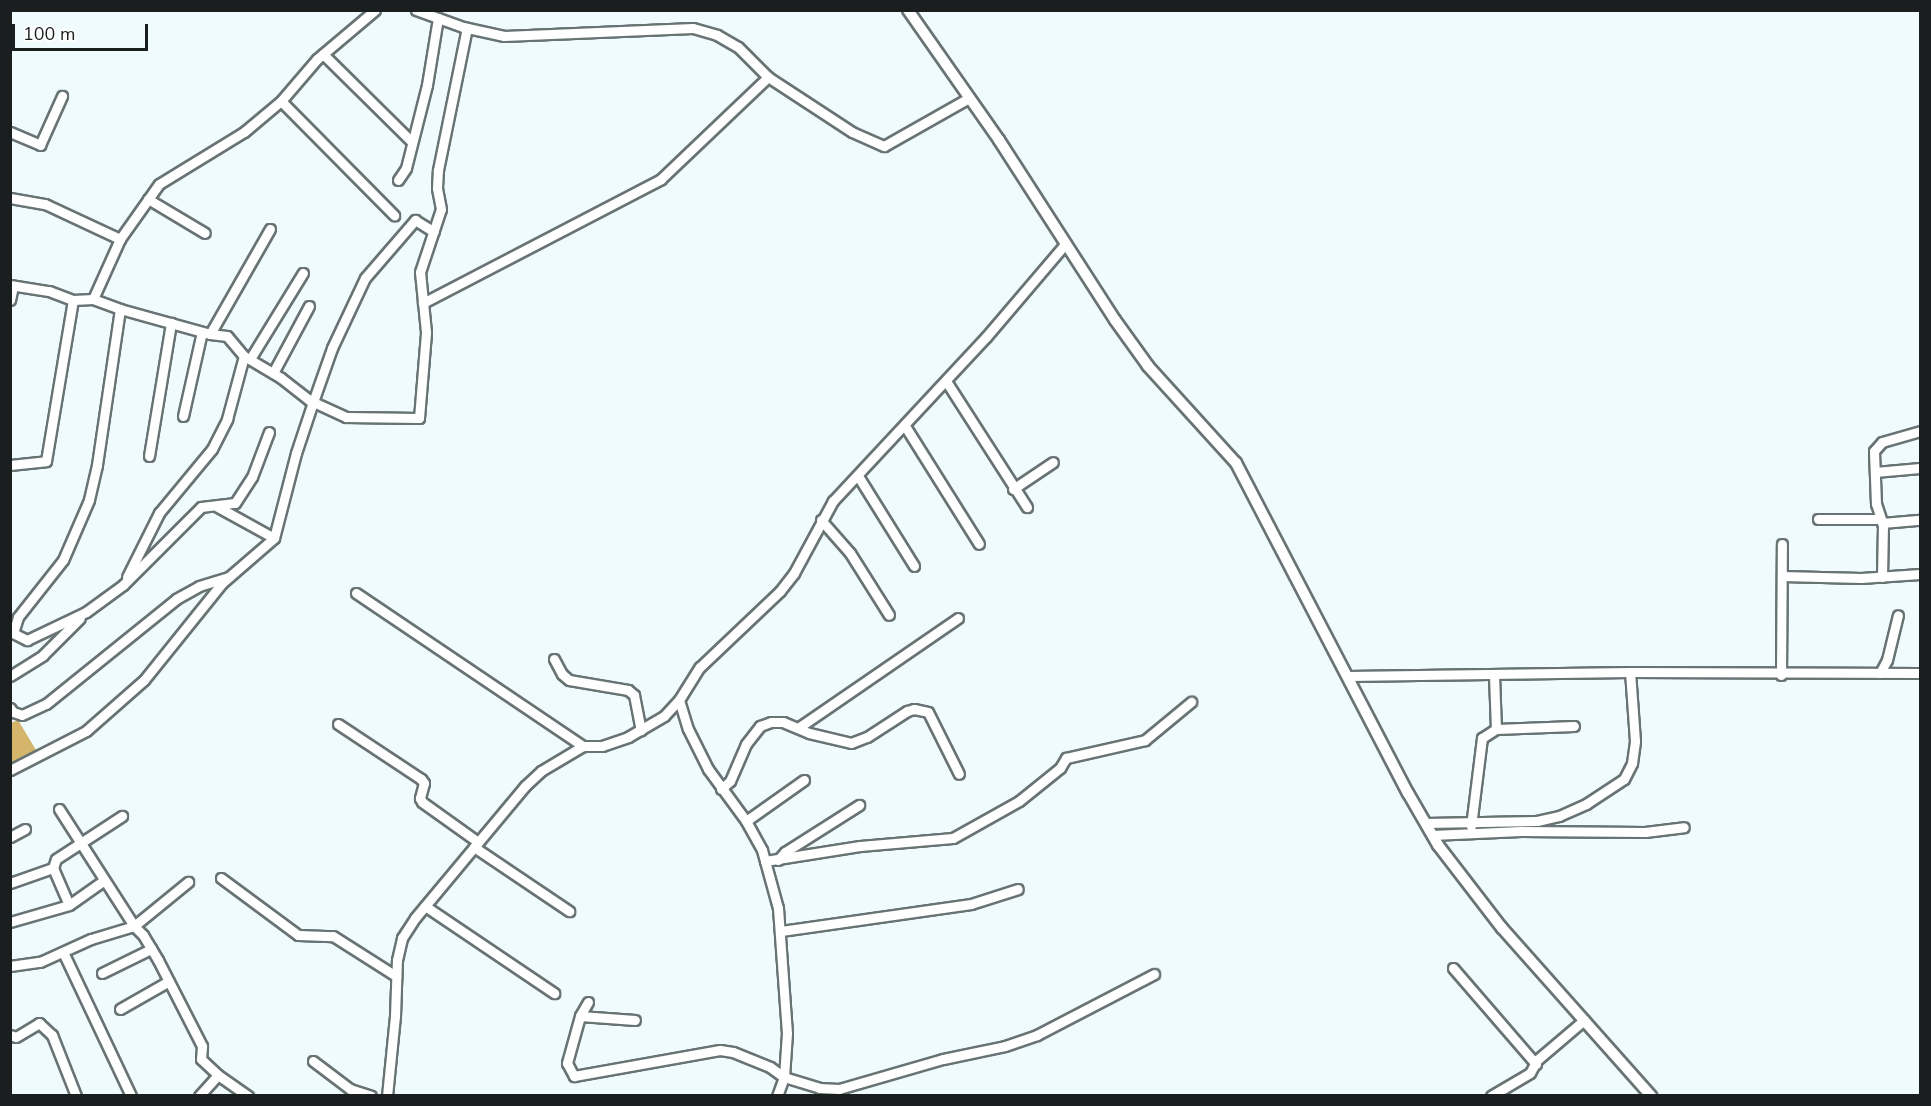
<!DOCTYPE html>
<style>
body{margin:0}
#map{position:relative;width:1931px;height:1106px;overflow:hidden;background:#effbfd;font-family:"Nunito Sans",sans-serif}
div>[style]{position:absolute}
.forest>*{inset:0;background:#d5b46c}
.roads{filter:drop-shadow(2px 0 #687374) drop-shadow(-2px 0 #687374) drop-shadow(0 2px #687374) drop-shadow(0 -2px #687374)}
.minor>*{height:9px;margin:-4.5px;padding:0 4.5px;transform-origin:4.5px;border-radius:4.5px;background:#fff}
.major>*{height:10px;margin:-5px;padding:0 5px;transform-origin:5px;border-radius:5px;background:#fff}
span{translate:-50% -50%;white-space:nowrap;text-align:center;line-height:1.15;-webkit-text-stroke:4.5px #fff;paint-order:stroke}
.frame{position:absolute;inset:0;border:12px solid #1a1e1f;pointer-events:none}
.scale{position:absolute;left:12px;top:24px;width:136px;height:27px;box-sizing:border-box;border:3px solid #1a1e1f;border-top:0;padding-left:8px;font-size:18px;line-height:21px;white-space:nowrap;color:#1a1e1f;-webkit-text-stroke:4px #fff;paint-order:stroke}
</style>
<div id="map">
<div class="forest">
<i style="clip-path:polygon(18px 720px,36px 750px,11px 776px,11px 723px)"></i>
</div>
<div class="roads">
<div class="minor">
<i style="left:416px;top:10px;width:50px;rotate:19.9deg"></i>
<i style="left:463px;top:27px;width:42px;rotate:12.4deg"></i>
<i style="left:504px;top:36px;width:189px;rotate:-2.4deg"></i>
<i style="left:693px;top:28px;width:25px;rotate:16deg"></i>
<i style="left:717px;top:35px;width:24px;rotate:30deg"></i>
<i style="left:738px;top:47px;width:42px;rotate:45deg"></i>
<i style="left:768px;top:77px;width:100px;rotate:33.2deg"></i>
<i style="left:852px;top:132px;width:35px;rotate:24deg"></i>
<i style="left:884px;top:146px;width:98px;rotate:-29.5deg"></i>
<i style="left:323px;top:54px;width:125px;rotate:44.7deg"></i>
<i style="left:281px;top:101px;width:161px;rotate:45.3deg"></i>
<i style="left:10px;top:132px;width:33px;rotate:23deg"></i>
<i style="left:40px;top:145px;width:54px;rotate:-65.8deg"></i>
<i style="left:398px;top:180px;width:14px;rotate:-56deg"></i>
<i style="left:406px;top:168px;width:86px;rotate:-75.8deg"></i>
<i style="left:427px;top:85px;width:68px;rotate:-80.7deg"></i>
<i style="left:10px;top:198px;width:36px;rotate:10deg"></i>
<i style="left:45px;top:204px;width:83px;rotate:25deg"></i>
<i style="left:120px;top:239px;width:67px;rotate:-54.7deg"></i>
<i style="left:159px;top:184px;width:100px;rotate:-31.5deg"></i>
<i style="left:244px;top:132px;width:48px;rotate:-40deg"></i>
<i style="left:281px;top:101px;width:55px;rotate:-49.4deg"></i>
<i style="left:317px;top:59px;width:76px;rotate:-40.2deg"></i>
<i style="left:148px;top:199px;width:66px;rotate:30.8deg"></i>
<i style="left:10px;top:285px;width:39px;rotate:9deg"></i>
<i style="left:49px;top:291px;width:26px;rotate:21deg"></i>
<i style="left:73px;top:300px;width:20px;rotate:-3deg"></i>
<i style="left:93px;top:299px;width:66px;rotate:-65.8deg"></i>
<i style="left:93px;top:299px;width:29px;rotate:20deg"></i>
<i style="left:120px;top:309px;width:93px;rotate:15.5deg"></i>
<i style="left:210px;top:334px;width:121px;rotate:-60.3deg"></i>
<i style="left:10px;top:300px;width:14px;rotate:-78deg"></i>
<i style="left:423px;top:303px;width:268px;rotate:-27.5deg"></i>
<i style="left:661px;top:179px;width:148px;rotate:-43.6deg"></i>
<i style="left:120px;top:309px;width:158px;rotate:98.4deg"></i>
<i style="left:97px;top:465px;width:36px;rotate:103deg"></i>
<i style="left:89px;top:500px;width:65px;rotate:113.4deg"></i>
<i style="left:63px;top:560px;width:73px;rotate:128.3deg"></i>
<i style="left:18px;top:617px;width:17px;rotate:107deg"></i>
<i style="left:13px;top:633px;width:16px;rotate:27deg"></i>
<i style="left:27px;top:640px;width:65px;rotate:-25.4deg"></i>
<i style="left:86px;top:612px;width:46px;rotate:-36.1deg"></i>
<i style="left:123px;top:585px;width:110px;rotate:-45deg"></i>
<i style="left:201px;top:507px;width:34px;rotate:-7deg"></i>
<i style="left:235px;top:503px;width:31px;rotate:-57deg"></i>
<i style="left:252px;top:477px;width:48px;rotate:-69.3deg"></i>
<i style="left:210px;top:334px;width:17px;rotate:7deg"></i>
<i style="left:227px;top:336px;width:26px;rotate:50deg"></i>
<i style="left:244px;top:356px;width:43px;rotate:30.7deg"></i>
<i style="left:281px;top:378px;width:36px;rotate:38deg"></i>
<i style="left:309px;top:400px;width:41px;rotate:24.7deg"></i>
<i style="left:346px;top:417px;width:73px;rotate:0.8deg"></i>
<i style="left:419px;top:418px;width:86px;rotate:-85.3deg"></i>
<i style="left:426px;top:332px;width:60px;rotate:-95.7deg"></i>
<i style="left:420px;top:272px;width:66px;rotate:-71.6deg"></i>
<i style="left:441px;top:209px;width:21px;rotate:-101deg"></i>
<i style="left:437px;top:188px;width:18px;rotate:-87deg"></i>
<i style="left:438px;top:170px;width:145px;rotate:-78.5deg"></i>
<i style="left:250px;top:359px;width:101px;rotate:-58.4deg"></i>
<i style="left:273px;top:373px;width:76px;rotate:-61.8deg"></i>
<i style="left:946px;top:381px;width:150px;rotate:57.3deg"></i>
<i style="left:183px;top:416px;width:86px;rotate:-77.3deg"></i>
<i style="left:905px;top:426px;width:139px;rotate:57.9deg"></i>
<i style="left:149px;top:456px;width:135px;rotate:-80.6deg"></i>
<i style="left:10px;top:465px;width:36px;rotate:-6deg"></i>
<i style="left:46px;top:461px;width:163px;rotate:-80.5deg"></i>
<i style="left:1875px;top:472px;width:45px;rotate:-5.1deg"></i>
<i style="left:858px;top:476px;width:106px;rotate:58.1deg"></i>
<i style="left:1013px;top:489px;width:48px;rotate:-34deg"></i>
<i style="left:216px;top:506px;width:66px;rotate:28.9deg"></i>
<i style="left:1818px;top:519px;width:62px"></i>
<i style="left:821px;top:520px;width:44px;rotate:48.7deg"></i>
<i style="left:850px;top:553px;width:73px;rotate:57.8deg"></i>
<i style="left:1882px;top:523px;width:38px;rotate:-5deg"></i>
<i style="left:1782px;top:576px;width:79px;rotate:1.5deg"></i>
<i style="left:1861px;top:578px;width:59px;rotate:-3.9deg"></i>
<i style="left:127px;top:577px;width:72px;rotate:-63.4deg"></i>
<i style="left:159px;top:513px;width:83px;rotate:-50.4deg"></i>
<i style="left:212px;top:449px;width:34px;rotate:-63deg"></i>
<i style="left:227px;top:419px;width:65px;rotate:-74.9deg"></i>
<i style="left:1882px;top:577px;width:52px;rotate:-88.9deg"></i>
<i style="left:1883px;top:525px;width:22px;rotate:-108deg"></i>
<i style="left:1876px;top:504px;width:53px;rotate:-92.2deg"></i>
<i style="left:1874px;top:451px;width:12px;rotate:-48deg"></i>
<i style="left:1882px;top:442px;width:40px;rotate:-16deg"></i>
<i style="left:356px;top:593px;width:274px;rotate:34deg"></i>
<i style="left:554px;top:659px;width:17px;rotate:62deg"></i>
<i style="left:562px;top:674px;width:9px;rotate:41deg"></i>
<i style="left:569px;top:680px;width:60px;rotate:9.6deg"></i>
<i style="left:628px;top:690px;width:8px;rotate:40deg"></i>
<i style="left:634px;top:695px;width:36px;rotate:79deg"></i>
<i style="left:1880px;top:673px;width:15px;rotate:-62deg"></i>
<i style="left:1887px;top:660px;width:46px;rotate:-76.3deg"></i>
<i style="left:1494px;top:675px;width:54px;rotate:87.9deg"></i>
<i style="left:1781px;top:675px;width:131px;rotate:-89.6deg"></i>
<i style="left:10px;top:676px;width:39px;rotate:-32deg"></i>
<i style="left:43px;top:655px;width:52px;rotate:-45deg"></i>
<i style="left:1348px;top:676px;width:282px;rotate:-0.8deg"></i>
<i style="left:1630px;top:672px;width:290px;rotate:0.2deg"></i>
<i style="left:679px;top:700px;width:30px;rotate:73deg"></i>
<i style="left:688px;top:729px;width:45px;rotate:63.4deg"></i>
<i style="left:708px;top:769px;width:64px;rotate:53.8deg"></i>
<i style="left:746px;top:821px;width:33px;rotate:61deg"></i>
<i style="left:762px;top:850px;width:60px;rotate:74.6deg"></i>
<i style="left:778px;top:908px;width:125px;rotate:85.9deg"></i>
<i style="left:787px;top:1033px;width:44px;rotate:93.9deg"></i>
<i style="left:784px;top:1077px;width:20px;rotate:110deg"></i>
<i style="left:10px;top:708px;width:5px;rotate:53deg"></i>
<i style="left:13px;top:712px;width:9px;rotate:18deg"></i>
<i style="left:22px;top:715px;width:26px;rotate:-25deg"></i>
<i style="left:46px;top:704px;width:167px;rotate:-38.9deg"></i>
<i style="left:176px;top:599px;width:26px;rotate:-29deg"></i>
<i style="left:199px;top:586px;width:30px;rotate:-17deg"></i>
<i style="left:338px;top:724px;width:100px;rotate:33.5deg"></i>
<i style="left:421px;top:779px;width:5px;rotate:53deg"></i>
<i style="left:424px;top:783px;width:16px;rotate:105deg"></i>
<i style="left:420px;top:798px;width:4px;rotate:63deg"></i>
<i style="left:422px;top:802px;width:69px;rotate:35.5deg"></i>
<i style="left:798px;top:728px;width:194px;rotate:-34.5deg"></i>
<i style="left:10px;top:770px;width:85px;rotate:-27.2deg"></i>
<i style="left:86px;top:731px;width:77px;rotate:-41.3deg"></i>
<i style="left:144px;top:680px;width:124px;rotate:-51.2deg"></i>
<i style="left:222px;top:583px;width:69px;rotate:-40.9deg"></i>
<i style="left:274px;top:538px;width:88px;rotate:-75.5deg"></i>
<i style="left:296px;top:453px;width:54px;rotate:-71.6deg"></i>
<i style="left:313px;top:402px;width:57px;rotate:-70.6deg"></i>
<i style="left:332px;top:348px;width:77px;rotate:-64.8deg"></i>
<i style="left:365px;top:278px;width:77px;rotate:-49.2deg"></i>
<i style="left:415px;top:220px;width:22px;rotate:32deg"></i>
<i style="left:721px;top:789px;width:12px;rotate:-42deg"></i>
<i style="left:730px;top:781px;width:40px;rotate:-66.6deg"></i>
<i style="left:746px;top:744px;width:23px;rotate:-52deg"></i>
<i style="left:760px;top:726px;width:12px;rotate:-20deg"></i>
<i style="left:771px;top:722px;width:12px"></i>
<i style="left:783px;top:722px;width:28px;rotate:23deg"></i>
<i style="left:809px;top:733px;width:43px;rotate:13.4deg"></i>
<i style="left:851px;top:743px;width:17px;rotate:-21deg"></i>
<i style="left:867px;top:737px;width:48px;rotate:-33deg"></i>
<i style="left:907px;top:711px;width:7px;rotate:-16deg"></i>
<i style="left:914px;top:709px;width:14px;rotate:12deg"></i>
<i style="left:928px;top:712px;width:69px;rotate:63.4deg"></i>
<i style="left:59px;top:809px;width:139px;rotate:57.3deg"></i>
<i style="left:134px;top:926px;width:70px;rotate:-39.2deg"></i>
<i style="left:746px;top:821px;width:71px;rotate:-35.3deg"></i>
<i style="left:1426px;top:823px;width:111px;rotate:-1deg"></i>
<i style="left:1537px;top:821px;width:23px;rotate:-13deg"></i>
<i style="left:1559px;top:816px;width:30px;rotate:-24deg"></i>
<i style="left:1586px;top:804px;width:45px;rotate:-33.3deg"></i>
<i style="left:1624px;top:779px;width:18px;rotate:-63deg"></i>
<i style="left:1632px;top:763px;width:22px;rotate:-82deg"></i>
<i style="left:1635px;top:741px;width:69px;rotate:-94.1deg"></i>
<i style="left:1471px;top:826px;width:89px;rotate:-82.9deg"></i>
<i style="left:1482px;top:738px;width:17px;rotate:-33deg"></i>
<i style="left:1496px;top:729px;width:78px;rotate:-2.2deg"></i>
<i style="left:1432px;top:835px;width:89px;rotate:-2.6deg"></i>
<i style="left:1521px;top:831px;width:124px;rotate:0.5deg"></i>
<i style="left:1645px;top:832px;width:39px;rotate:-7deg"></i>
<i style="left:10px;top:837px;width:17px;rotate:-28deg"></i>
<i style="left:474px;top:847px;width:115px;rotate:34deg"></i>
<i style="left:778px;top:860px;width:11px;rotate:-49deg"></i>
<i style="left:785px;top:852px;width:88px;rotate:-32.4deg"></i>
<i style="left:765px;top:861px;width:96px;rotate:-9deg"></i>
<i style="left:860px;top:846px;width:93px;rotate:-4.9deg"></i>
<i style="left:953px;top:838px;width:76px;rotate:-29.3deg"></i>
<i style="left:1019px;top:801px;width:53px;rotate:-38.8deg"></i>
<i style="left:1060px;top:768px;width:12px;rotate:-59deg"></i>
<i style="left:1066px;top:758px;width:81px;rotate:-12.8deg"></i>
<i style="left:1145px;top:740px;width:60px;rotate:-39.6deg"></i>
<i style="left:53px;top:868px;width:40px;rotate:66.6deg"></i>
<i style="left:221px;top:878px;width:96px;rotate:36.5deg"></i>
<i style="left:298px;top:935px;width:35px;rotate:2deg"></i>
<i style="left:333px;top:936px;width:75px;rotate:32.4deg"></i>
<i style="left:10px;top:883px;width:46px;rotate:-19.2deg"></i>
<i style="left:53px;top:868px;width:9px;rotate:-72deg"></i>
<i style="left:56px;top:859px;width:79px;rotate:-33.1deg"></i>
<i style="left:425px;top:906px;width:156px;rotate:34deg"></i>
<i style="left:10px;top:922px;width:61px;rotate:-16.1deg"></i>
<i style="left:69px;top:905px;width:42px;rotate:-35.2deg"></i>
<i style="left:781px;top:931px;width:192px;rotate:-8.1deg"></i>
<i style="left:971px;top:904px;width:49px;rotate:-17.7deg"></i>
<i style="left:63px;top:952px;width:159px;rotate:64.7deg"></i>
<i style="left:10px;top:966px;width:30px;rotate:-8deg"></i>
<i style="left:40px;top:962px;width:56px;rotate:-24.3deg"></i>
<i style="left:91px;top:939px;width:45px;rotate:-16.8deg"></i>
<i style="left:134px;top:926px;width:13px;rotate:45deg"></i>
<i style="left:143px;top:935px;width:29px;rotate:59deg"></i>
<i style="left:158px;top:960px;width:97px;rotate:62.9deg"></i>
<i style="left:202px;top:1046px;width:13px;rotate:94deg"></i>
<i style="left:201px;top:1059px;width:23px;rotate:43deg"></i>
<i style="left:218px;top:1075px;width:37px;rotate:35deg"></i>
<i style="left:1453px;top:968px;width:127px;rotate:49.2deg"></i>
<i style="left:102px;top:973px;width:55px;rotate:-26.1deg"></i>
<i style="left:588px;top:1002px;width:16px;rotate:120deg"></i>
<i style="left:580px;top:1016px;width:49px;rotate:105.5deg"></i>
<i style="left:567px;top:1063px;width:15px;rotate:62deg"></i>
<i style="left:574px;top:1076px;width:148px;rotate:-10.1deg"></i>
<i style="left:720px;top:1050px;width:13px;rotate:9deg"></i>
<i style="left:733px;top:1052px;width:40px;rotate:22deg"></i>
<i style="left:770px;top:1067px;width:17px;rotate:36deg"></i>
<i style="left:784px;top:1077px;width:37px;rotate:17deg"></i>
<i style="left:819px;top:1088px;width:20px;rotate:3deg"></i>
<i style="left:839px;top:1089px;width:108px;rotate:-16.1deg"></i>
<i style="left:943px;top:1059px;width:63px;rotate:-11.8deg"></i>
<i style="left:1005px;top:1046px;width:34px;rotate:-19deg"></i>
<i style="left:1037px;top:1035px;width:132px;rotate:-27.5deg"></i>
<i style="left:120px;top:1009px;width:56px;rotate:-29.7deg"></i>
<i style="left:580px;top:1016px;width:55px;rotate:4.2deg"></i>
<i style="left:10px;top:1035px;width:6px;rotate:18deg"></i>
<i style="left:16px;top:1037px;width:27px;rotate:-31deg"></i>
<i style="left:39px;top:1023px;width:18px;rotate:43deg"></i>
<i style="left:52px;top:1035px;width:66px;rotate:68.5deg"></i>
<i style="left:313px;top:1061px;width:46px;rotate:37.1deg"></i>
<i style="left:350px;top:1089px;width:22px;rotate:18deg"></i>
<i style="left:199px;top:1096px;width:28px;rotate:-48deg"></i>
<i style="left:387px;top:1096px;width:80px;rotate:-84.3deg"></i>
<i style="left:395px;top:1016px;width:56px;rotate:-88deg"></i>
<i style="left:397px;top:960px;width:23px;rotate:-77deg"></i>
<i style="left:402px;top:938px;width:24px;rotate:-57deg"></i>
<i style="left:415px;top:918px;width:172px;rotate:-50.2deg"></i>
<i style="left:525px;top:786px;width:22px;rotate:-43deg"></i>
<i style="left:541px;top:771px;width:49px;rotate:-30.8deg"></i>
<i style="left:583px;top:746px;width:19px"></i>
<i style="left:602px;top:746px;width:28px;rotate:-19deg"></i>
<i style="left:628px;top:737px;width:42px;rotate:-30.3deg"></i>
<i style="left:664px;top:716px;width:22px;rotate:-47deg"></i>
<i style="left:679px;top:700px;width:39px;rotate:-58deg"></i>
<i style="left:700px;top:667px;width:110px;rotate:-43.5deg"></i>
<i style="left:780px;top:591px;width:23px;rotate:-52deg"></i>
<i style="left:794px;top:573px;width:82px;rotate:-61.6deg"></i>
<i style="left:833px;top:501px;width:224px;rotate:-47deg"></i>
<i style="left:986px;top:337px;width:123px;rotate:-49.6deg"></i>
<i style="left:1491px;top:1096px;width:45px;rotate:-30.5deg"></i>
<i style="left:1530px;top:1073px;width:15px;rotate:-62deg"></i>
<i style="left:1537px;top:1060px;width:62px;rotate:-40.4deg"></i>
</div>
<div class="major">
<i style="left:908px;top:10px;width:159px;rotate:55deg"></i>
<i style="left:999px;top:140px;width:214px;rotate:57.2deg"></i>
<i style="left:1115px;top:320px;width:57px;rotate:54.3deg"></i>
<i style="left:1148px;top:366px;width:131px;rotate:47.8deg"></i>
<i style="left:1236px;top:463px;width:372px;rotate:62.5deg"></i>
<i style="left:1408px;top:793px;width:60px;rotate:60deg"></i>
<i style="left:1438px;top:845px;width:105px;rotate:52.4deg"></i>
<i style="left:1502px;top:928px;width:225px;rotate:48.4deg"></i>
</div>
</div>
<div class="frame"></div>
<div class="scale">100 m</div>
</div>
